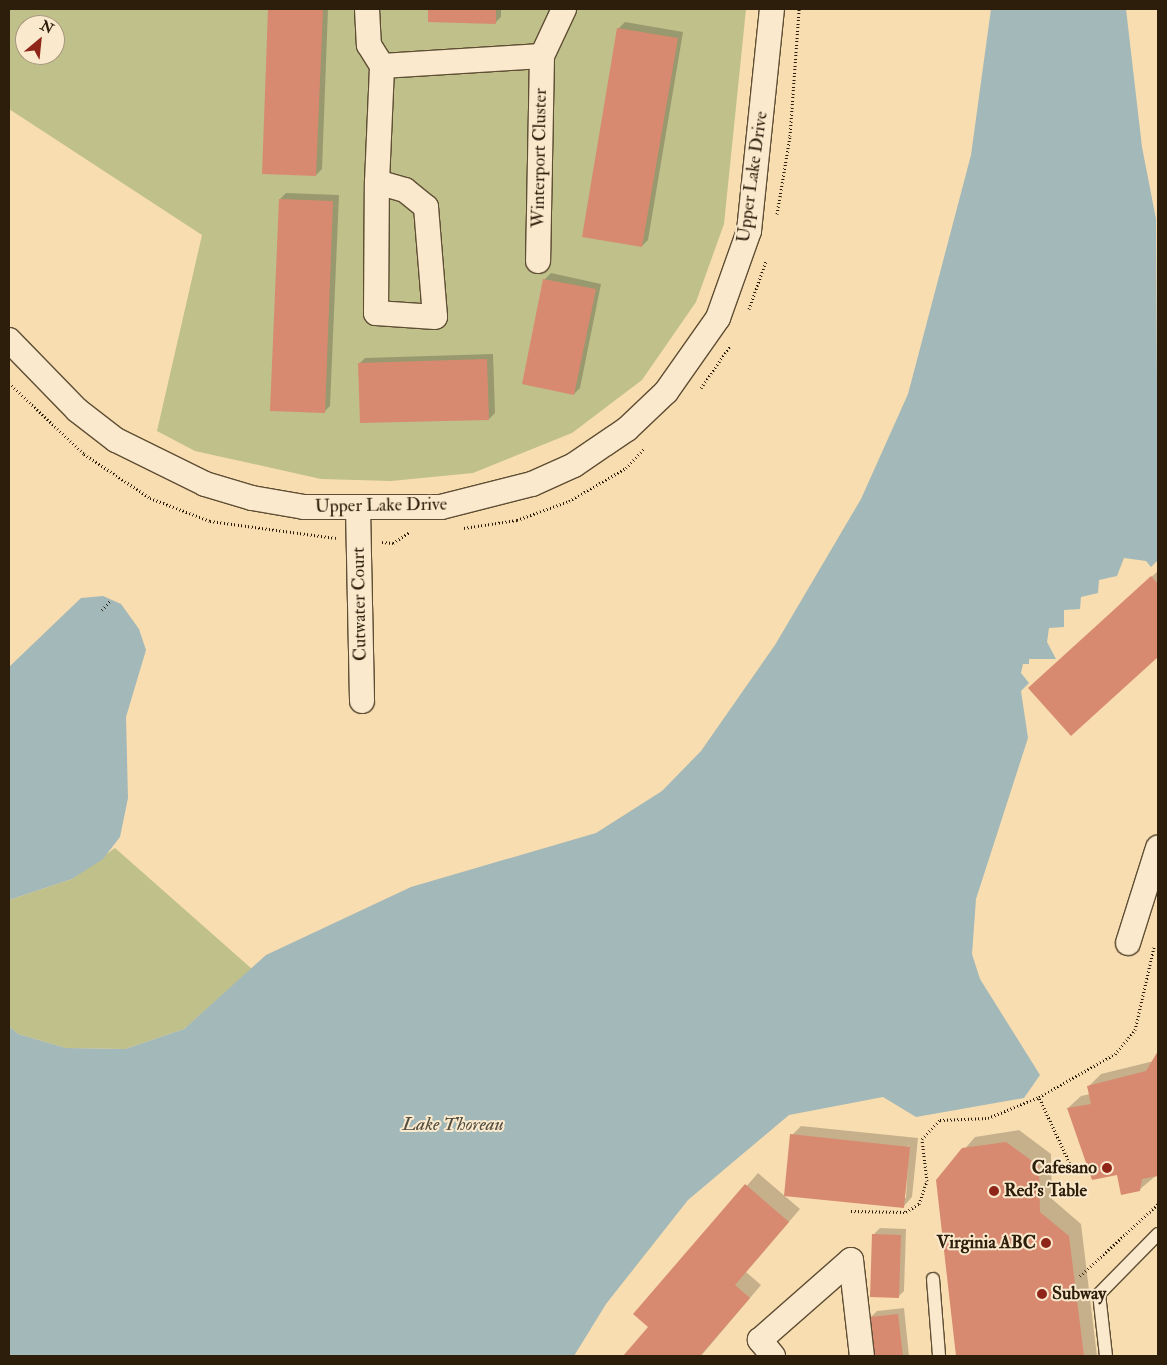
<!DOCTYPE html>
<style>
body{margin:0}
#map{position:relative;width:1167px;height:1365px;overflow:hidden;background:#f8ddb0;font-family:"IM FELL Double Pica",serif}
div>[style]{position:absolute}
.green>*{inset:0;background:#bfc08a}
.water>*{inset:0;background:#a3b8b8}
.shadow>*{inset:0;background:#0003}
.building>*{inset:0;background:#d88a70}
.path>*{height:3px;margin-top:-1.5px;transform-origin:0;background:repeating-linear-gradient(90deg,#2c1e0b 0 1px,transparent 0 3.5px)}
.roads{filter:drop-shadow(1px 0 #5f4e34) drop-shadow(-1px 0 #5f4e34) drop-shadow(0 1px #5f4e34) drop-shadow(0 -1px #5f4e34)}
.lane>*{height:12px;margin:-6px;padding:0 6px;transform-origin:6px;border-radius:6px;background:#fae9cc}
.street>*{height:24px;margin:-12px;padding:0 12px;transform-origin:12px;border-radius:12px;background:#fae9cc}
.dots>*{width:14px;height:14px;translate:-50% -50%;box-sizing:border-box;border:2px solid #fae9cc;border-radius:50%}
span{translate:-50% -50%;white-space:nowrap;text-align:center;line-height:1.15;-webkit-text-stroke:4px #fae9cc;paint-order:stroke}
.street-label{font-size:18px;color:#2c1e0b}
.poi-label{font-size:18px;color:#2c1e0b;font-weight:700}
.right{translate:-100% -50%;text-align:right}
.left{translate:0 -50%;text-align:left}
.water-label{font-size:19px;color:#504c3f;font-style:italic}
.frame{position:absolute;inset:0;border:10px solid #2c1e0b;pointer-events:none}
.north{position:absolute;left:15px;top:15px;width:50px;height:50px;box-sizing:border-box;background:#fae9cc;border:1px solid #a8987f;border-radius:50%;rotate:28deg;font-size:14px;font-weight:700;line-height:20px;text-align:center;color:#2c1e0b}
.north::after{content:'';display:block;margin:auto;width:18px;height:22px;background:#8f2418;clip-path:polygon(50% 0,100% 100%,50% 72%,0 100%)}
</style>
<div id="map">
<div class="green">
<i style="clip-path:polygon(evenodd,9px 9px,746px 9px,724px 224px,696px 302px,642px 380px,572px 433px,473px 473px,391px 481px,321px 479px,195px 451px,157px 431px,202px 235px,9px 109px,9px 9px,25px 25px,55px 25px,55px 55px,25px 55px,25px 25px)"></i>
<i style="clip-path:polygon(115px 848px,252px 969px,184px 1029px,125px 1049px,66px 1048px,18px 1034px,9px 1026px,9px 900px,72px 879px)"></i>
</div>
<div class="water">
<i style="clip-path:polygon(991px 9px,1126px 9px,1142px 147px,1156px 219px,1158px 560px,1151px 567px,1146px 561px,1124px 558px,1117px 576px,1099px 580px,1098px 593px,1081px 597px,1080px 609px,1064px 610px,1064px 627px,1049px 628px,1047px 642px,1056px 659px,1029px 659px,1029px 664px,1023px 664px,1021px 673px,1029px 683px,1021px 691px,1028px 738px,976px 899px,972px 954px,980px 979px,1040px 1075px,1024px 1098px,916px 1117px,883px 1097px,789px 1115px,688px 1200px,606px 1304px,574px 1356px,9px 1356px,9px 1026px,18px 1034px,66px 1048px,125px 1049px,184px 1029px,266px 955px,411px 887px,596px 833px,662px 791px,701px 751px,775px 645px,861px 499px,908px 394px,971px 155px)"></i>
<i style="clip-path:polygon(103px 596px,121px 604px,139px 629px,146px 650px,126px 717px,128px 798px,120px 837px,103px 859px,72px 879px,9px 900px,9px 667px,81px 598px)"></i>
</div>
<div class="shadow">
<i style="clip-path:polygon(270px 9px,328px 9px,322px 169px,316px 175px,263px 173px)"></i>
<i style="clip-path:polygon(429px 9px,501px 9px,501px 17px,495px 23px,429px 21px)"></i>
<i style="clip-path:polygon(625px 22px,683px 32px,648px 240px,642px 246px,583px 236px,619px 28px)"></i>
<i style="clip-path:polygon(286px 193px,339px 195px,330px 406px,324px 412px,280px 199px)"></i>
<i style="clip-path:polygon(551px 273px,601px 284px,580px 388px,574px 394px,523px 384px,545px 279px)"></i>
<i style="clip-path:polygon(493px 354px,495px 413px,489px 419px,359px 364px,365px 358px)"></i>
<i style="clip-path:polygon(1158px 571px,1158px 655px,1071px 734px,1035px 682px)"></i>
<i style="clip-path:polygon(1158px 1053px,1158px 1174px,1139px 1190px,1118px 1173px,1068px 1108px,1081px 1096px,1090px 1094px,1088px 1087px,1101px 1074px,1154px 1061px)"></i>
<i style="clip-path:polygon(evenodd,801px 1126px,918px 1138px,912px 1197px,903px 1207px,792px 1135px,801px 1126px,909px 1141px,906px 1198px,903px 1198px,909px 1141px)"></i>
<i style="clip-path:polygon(1019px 1130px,1051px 1154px,1052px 1199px,1081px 1224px,1097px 1356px,959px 1356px,937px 1181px,975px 1137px)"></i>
<i style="clip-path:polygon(758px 1173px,800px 1209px,746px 1272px,761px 1285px,701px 1356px,625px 1356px,650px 1327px,635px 1314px)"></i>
<i style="clip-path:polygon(880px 1228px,906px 1229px,904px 1291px,898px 1297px,874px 1234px)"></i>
<i style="clip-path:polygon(904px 1308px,909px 1356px,876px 1356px,871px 1317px,877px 1311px)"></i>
</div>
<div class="building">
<i style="clip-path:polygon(268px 9px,323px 9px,316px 176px,262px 174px)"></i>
<i style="clip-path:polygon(428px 9px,496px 9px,496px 24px,428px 22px)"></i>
<i style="clip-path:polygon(617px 28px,678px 38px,642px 247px,582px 237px)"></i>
<i style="clip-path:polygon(279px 199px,333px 201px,325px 413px,270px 411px)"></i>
<i style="clip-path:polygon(543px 279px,596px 289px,574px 395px,522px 384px)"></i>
<i style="clip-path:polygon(487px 359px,489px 420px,360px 423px,358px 363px)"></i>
<i style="clip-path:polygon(1151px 576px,1158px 584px,1158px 657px,1071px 736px,1028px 688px)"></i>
<i style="clip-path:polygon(1158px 1051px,1158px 1176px,1142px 1179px,1140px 1191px,1121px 1195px,1117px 1175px,1092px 1180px,1067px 1108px,1091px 1104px,1087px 1086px,1146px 1071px)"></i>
<i style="clip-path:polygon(790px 1134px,910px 1147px,904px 1208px,784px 1196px)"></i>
<i style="clip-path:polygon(1006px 1142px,1039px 1166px,1040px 1212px,1069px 1236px,1084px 1356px,956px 1356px,936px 1180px,962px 1148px)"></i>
<i style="clip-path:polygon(745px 1184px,789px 1222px,735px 1285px,750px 1298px,700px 1356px,623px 1356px,648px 1327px,633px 1314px)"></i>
<i style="clip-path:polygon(872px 1234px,901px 1235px,899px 1298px,870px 1297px)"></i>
<i style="clip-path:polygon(898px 1314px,903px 1356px,874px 1356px,870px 1317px)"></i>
</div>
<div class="path">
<i style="left:777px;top:214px;width:79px;rotate:-80.5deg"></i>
<i style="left:790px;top:136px;width:127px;rotate:-85.9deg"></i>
<i style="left:749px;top:309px;width:51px;rotate:-70.5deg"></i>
<i style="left:9px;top:383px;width:103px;rotate:43.4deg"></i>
<i style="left:84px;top:454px;width:79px;rotate:33.7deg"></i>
<i style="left:150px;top:498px;width:64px;rotate:21deg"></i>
<i style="left:210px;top:521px;width:127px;rotate:7.7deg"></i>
<i style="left:701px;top:388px;width:51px;rotate:-55.4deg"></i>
<i style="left:464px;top:528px;width:54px;rotate:-8.6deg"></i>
<i style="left:517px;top:520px;width:55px;rotate:-20.1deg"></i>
<i style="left:569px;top:501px;width:66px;rotate:-30.1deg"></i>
<i style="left:626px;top:468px;width:26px;rotate:-47deg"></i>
<i style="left:382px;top:542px;width:11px;rotate:5deg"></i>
<i style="left:393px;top:543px;width:20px;rotate:-33deg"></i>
<i style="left:102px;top:610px;width:13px;rotate:-48deg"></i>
<i style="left:1071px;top:1166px;width:76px;rotate:-114.9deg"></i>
<i style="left:1039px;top:1097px;width:87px;rotate:-29.5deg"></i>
<i style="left:1115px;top:1054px;width:31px;rotate:-50deg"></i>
<i style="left:1135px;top:1030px;width:85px;rotate:-77.1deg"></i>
<i style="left:851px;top:1211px;width:55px;rotate:1deg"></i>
<i style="left:906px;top:1212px;width:15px;rotate:-32deg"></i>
<i style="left:919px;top:1204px;width:24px;rotate:-71deg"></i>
<i style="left:927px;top:1181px;width:42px;rotate:-96.8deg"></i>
<i style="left:922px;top:1139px;width:26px;rotate:-47deg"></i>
<i style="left:940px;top:1120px;width:48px;rotate:-2.4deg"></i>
<i style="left:988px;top:1118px;width:55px;rotate:-22.4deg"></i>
<i style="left:1080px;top:1276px;width:106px;rotate:-42.7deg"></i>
</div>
<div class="roads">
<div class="lane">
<i style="left:933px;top:1279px;width:77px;rotate:85.5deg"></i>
<i style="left:1106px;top:1356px;width:62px;rotate:-96.4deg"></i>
<i style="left:1099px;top:1294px;width:84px;rotate:-45.5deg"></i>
</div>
<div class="street">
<i style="left:367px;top:9px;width:36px;rotate:87deg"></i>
<i style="left:369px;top:45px;width:25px;rotate:58deg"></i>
<i style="left:542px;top:56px;width:52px;rotate:-64.9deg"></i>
<i style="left:377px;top:182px;width:29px;rotate:16deg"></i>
<i style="left:405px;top:190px;width:27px;rotate:39deg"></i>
<i style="left:426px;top:207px;width:110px;rotate:85.3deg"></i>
<i style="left:435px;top:317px;width:59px;rotate:-176.1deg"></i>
<i style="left:376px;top:313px;width:131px;rotate:-89.6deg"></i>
<i style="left:377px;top:182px;width:116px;rotate:-87.5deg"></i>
<i style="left:382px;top:66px;width:160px;rotate:-3.6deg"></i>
<i style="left:542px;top:56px;width:205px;rotate:91.1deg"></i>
<i style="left:9px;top:340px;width:98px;rotate:45.8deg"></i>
<i style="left:77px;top:410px;width:49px;rotate:37.6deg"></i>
<i style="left:116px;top:440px;width:99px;rotate:26.3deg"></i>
<i style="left:205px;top:484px;width:49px;rotate:16.6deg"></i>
<i style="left:252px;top:498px;width:53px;rotate:9.8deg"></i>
<i style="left:304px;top:507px;width:137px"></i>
<i style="left:441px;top:507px;width:94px;rotate:-14.2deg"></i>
<i style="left:532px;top:484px;width:46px;rotate:-24.3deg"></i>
<i style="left:574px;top:465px;width:64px;rotate:-34.2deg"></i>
<i style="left:627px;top:429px;width:54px;rotate:-43.5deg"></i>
<i style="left:666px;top:392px;width:90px;rotate:-54.9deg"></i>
<i style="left:718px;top:318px;width:92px;rotate:-70.4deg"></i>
<i style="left:749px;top:231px;width:223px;rotate:-84.1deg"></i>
<i style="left:358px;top:508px;width:193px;rotate:88.8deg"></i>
<i style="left:1128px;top:943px;width:100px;rotate:-72.5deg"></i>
<i style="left:773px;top:1356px;width:21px;rotate:-129deg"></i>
<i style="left:760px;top:1340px;width:121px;rotate:-41.3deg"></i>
<i style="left:851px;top:1260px;width:97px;rotate:83.5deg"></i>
</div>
</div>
<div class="dots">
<i style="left:1107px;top:1168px;background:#8f2418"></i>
<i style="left:994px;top:1191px;background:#8f2418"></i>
<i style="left:1046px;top:1243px;background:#8f2418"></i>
<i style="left:1042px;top:1294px;background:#8f2418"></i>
</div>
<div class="street-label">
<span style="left:540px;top:158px;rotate:-89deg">Winterport Cluster</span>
<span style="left:753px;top:177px;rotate:-82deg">Upper Lake Drive</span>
<span style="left:381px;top:506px;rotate:-1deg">Upper Lake Drive</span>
<span style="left:360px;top:604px;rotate:-91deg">Cutwater Court</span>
</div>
<div class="poi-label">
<span class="right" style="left:1097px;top:1168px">Cafesano</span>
<span class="left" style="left:1004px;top:1191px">Red's Table</span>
<span class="right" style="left:1036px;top:1243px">Virginia ABC</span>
<span class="left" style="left:1052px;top:1294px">Subway</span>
</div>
<div class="water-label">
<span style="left:453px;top:1125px">Lake Thoreau</span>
</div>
<div class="frame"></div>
<div class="north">N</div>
</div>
